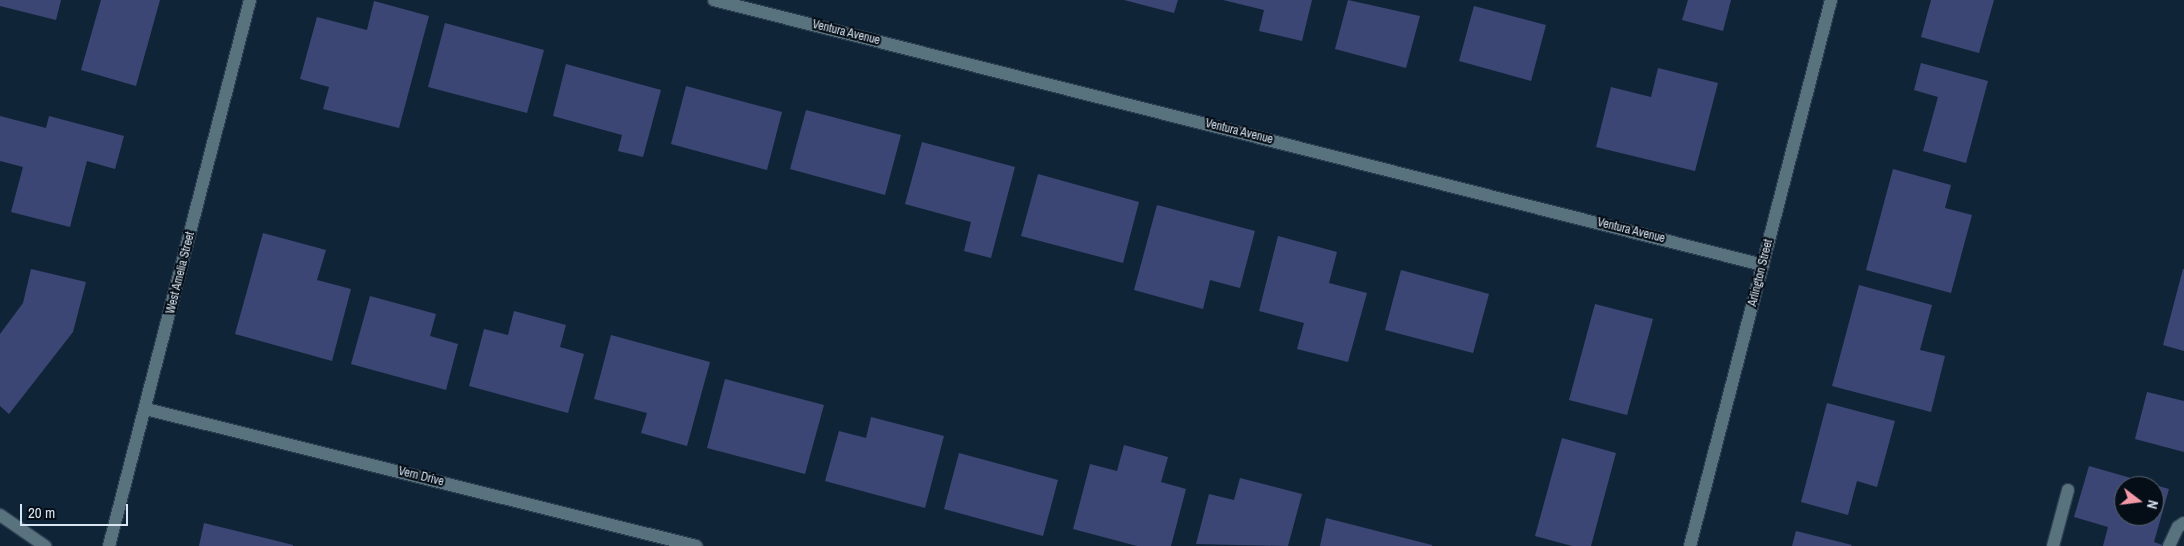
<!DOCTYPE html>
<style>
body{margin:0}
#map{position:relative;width:2184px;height:546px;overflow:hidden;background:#102438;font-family:"Archivo Narrow",sans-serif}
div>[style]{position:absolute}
.building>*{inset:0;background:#3c4674}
.roads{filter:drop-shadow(1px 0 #2c3f52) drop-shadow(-1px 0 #2c3f52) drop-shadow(0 1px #2c3f52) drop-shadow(0 -1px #2c3f52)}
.minor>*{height:12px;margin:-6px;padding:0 6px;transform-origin:6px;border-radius:6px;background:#59737e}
span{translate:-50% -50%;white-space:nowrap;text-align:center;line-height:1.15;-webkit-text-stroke:4px #050d16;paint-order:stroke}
.street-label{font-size:12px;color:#d8e5f2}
.north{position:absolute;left:2114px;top:476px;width:50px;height:50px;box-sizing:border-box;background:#050d16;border:1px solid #59636e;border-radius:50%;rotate:105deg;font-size:14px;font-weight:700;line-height:20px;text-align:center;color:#d8e5f2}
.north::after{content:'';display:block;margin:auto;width:18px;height:22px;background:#f39aa9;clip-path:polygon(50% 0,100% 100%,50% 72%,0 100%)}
.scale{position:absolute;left:20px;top:504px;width:108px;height:22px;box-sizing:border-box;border:2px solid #d8e5f2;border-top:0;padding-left:6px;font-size:15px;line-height:18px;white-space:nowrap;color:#d8e5f2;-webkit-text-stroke:4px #050d16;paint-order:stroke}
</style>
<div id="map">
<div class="building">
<i style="clip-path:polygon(0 0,61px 0,56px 20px,0 6px)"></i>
<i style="clip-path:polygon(101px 0,160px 0,136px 86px,81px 70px)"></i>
<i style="clip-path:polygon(1124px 0,1178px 0,1174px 13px)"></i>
<i style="clip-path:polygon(1223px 0,1312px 0,1302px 41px,1259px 31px,1264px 10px)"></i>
<i style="clip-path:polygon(1348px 0,1420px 16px,1406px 68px,1335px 49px)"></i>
<i style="clip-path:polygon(1688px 0,1731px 0,1723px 31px,1682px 20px)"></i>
<i style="clip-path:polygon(1931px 0,1994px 0,1979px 53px,1921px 37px)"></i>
<i style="clip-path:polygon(374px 1px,429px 16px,399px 128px,323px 109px,329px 87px,300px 79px,317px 17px,367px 30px)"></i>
<i style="clip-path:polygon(1474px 6px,1546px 25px,1531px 81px,1459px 61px)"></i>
<i style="clip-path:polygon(445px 23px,544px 50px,527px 113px,428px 87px)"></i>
<i style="clip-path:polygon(1921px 63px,1988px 81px,1966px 163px,1923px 151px,1938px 97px,1914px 90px)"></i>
<i style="clip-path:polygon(566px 64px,661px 90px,643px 157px,618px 151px,622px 135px,553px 116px)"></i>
<i style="clip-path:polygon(1658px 68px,1718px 83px,1695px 171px,1596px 147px,1611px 87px,1651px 97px)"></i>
<i style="clip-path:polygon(686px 86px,782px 112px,767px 170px,671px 144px)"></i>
<i style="clip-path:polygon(806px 110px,901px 135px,885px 195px,790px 169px)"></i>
<i style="clip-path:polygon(0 116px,46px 128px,49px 116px,124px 136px,115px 169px,87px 161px,70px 227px,11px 212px,23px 167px,0 161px)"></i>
<i style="clip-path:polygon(922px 142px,1015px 167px,991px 258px,964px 251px,971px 222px,905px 204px)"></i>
<i style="clip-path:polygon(1893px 169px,1951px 185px,1945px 208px,1972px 215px,1951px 293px,1866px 270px)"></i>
<i style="clip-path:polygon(1038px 174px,1139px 202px,1123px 263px,1021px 236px)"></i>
<i style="clip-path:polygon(1157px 205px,1255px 231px,1240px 288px,1210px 280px,1203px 309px,1134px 290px)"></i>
<i style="clip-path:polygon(263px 233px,326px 250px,317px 280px,351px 289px,332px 361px,235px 334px)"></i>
<i style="clip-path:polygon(1278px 236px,1337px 252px,1329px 283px,1367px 293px,1348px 362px,1297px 349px,1304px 323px,1259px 311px)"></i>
<i style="clip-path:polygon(31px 269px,86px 282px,73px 332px,9px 414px,0 406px,0 334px,23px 303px)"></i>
<i style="clip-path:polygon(2183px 269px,2184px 269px,2184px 351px,2163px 345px)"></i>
<i style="clip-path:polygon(1401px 270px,1489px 294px,1473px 353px,1385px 330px)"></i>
<i style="clip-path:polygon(1859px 285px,1932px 305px,1920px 350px,1945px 356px,1931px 412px,1832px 386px)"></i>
<i style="clip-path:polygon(370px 296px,436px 314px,430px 336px,458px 344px,446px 390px,351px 364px)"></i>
<i style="clip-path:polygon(1595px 304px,1653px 319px,1627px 415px,1569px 400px)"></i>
<i style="clip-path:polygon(514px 311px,566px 325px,560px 347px,584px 354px,568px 413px,469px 386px,484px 329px,508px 335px)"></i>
<i style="clip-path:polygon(611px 335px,710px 362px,687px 446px,641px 433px,647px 413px,594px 399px)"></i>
<i style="clip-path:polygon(725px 379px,824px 405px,805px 474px,707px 448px)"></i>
<i style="clip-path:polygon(2147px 392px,2184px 401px,2184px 452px,2135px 439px)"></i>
<i style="clip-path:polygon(1827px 403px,1895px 421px,1877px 487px,1857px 481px,1848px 515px,1801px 502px)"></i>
<i style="clip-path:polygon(871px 417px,944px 436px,925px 508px,825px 481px,839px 431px,866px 438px)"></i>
<i style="clip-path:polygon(1562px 438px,1616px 453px,1591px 546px,1572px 546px,1535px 536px)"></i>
<i style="clip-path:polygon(1124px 445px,1168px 457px,1161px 482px,1186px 489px,1171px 546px,1137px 546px,1073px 529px,1090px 464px,1117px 471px)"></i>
<i style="clip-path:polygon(959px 453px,1058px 480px,1043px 536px,944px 509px)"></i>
<i style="clip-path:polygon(evenodd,2089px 466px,2169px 489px,2154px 542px,2165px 546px,2103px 546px,2108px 527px,2074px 517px,2089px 466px,2124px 486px,2154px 486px,2154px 516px,2124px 516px,2124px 486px)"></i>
<i style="clip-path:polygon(1240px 478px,1302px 494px,1288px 546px,1196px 544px,1209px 494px,1234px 500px)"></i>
<i style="clip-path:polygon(1326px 518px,1432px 545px,1432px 546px,1320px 546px)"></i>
<i style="clip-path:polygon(204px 523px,293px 545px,293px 546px,199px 546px)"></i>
<i style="clip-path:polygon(1796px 531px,1852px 545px,1851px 546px,1792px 546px)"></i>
</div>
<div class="roads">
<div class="minor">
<i style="left:714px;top:0;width:1082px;rotate:14.18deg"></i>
<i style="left:146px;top:409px;width:567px;rotate:13.99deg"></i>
<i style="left:0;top:515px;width:55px;rotate:34.6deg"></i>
<i style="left:109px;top:546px;width:564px;rotate:-75.52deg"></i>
<i style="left:1690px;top:546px;width:564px;rotate:-75.52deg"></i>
<i style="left:2053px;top:546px;width:58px;rotate:-75deg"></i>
<i style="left:2169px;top:546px;width:21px;rotate:-65deg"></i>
<i style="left:2178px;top:527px;width:7px;rotate:-34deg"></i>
</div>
</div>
<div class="street-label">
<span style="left:846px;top:33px;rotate:14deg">Ventura Avenue</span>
<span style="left:1239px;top:132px;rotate:14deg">Ventura Avenue</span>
<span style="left:1631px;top:231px;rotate:14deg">Ventura Avenue</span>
<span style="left:181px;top:273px;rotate:-76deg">West Amelia Street</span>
<span style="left:1761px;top:273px;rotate:-76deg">Arlington Street</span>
<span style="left:421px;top:477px;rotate:14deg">Vern Drive</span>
</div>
<div class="north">N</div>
<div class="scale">20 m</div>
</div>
